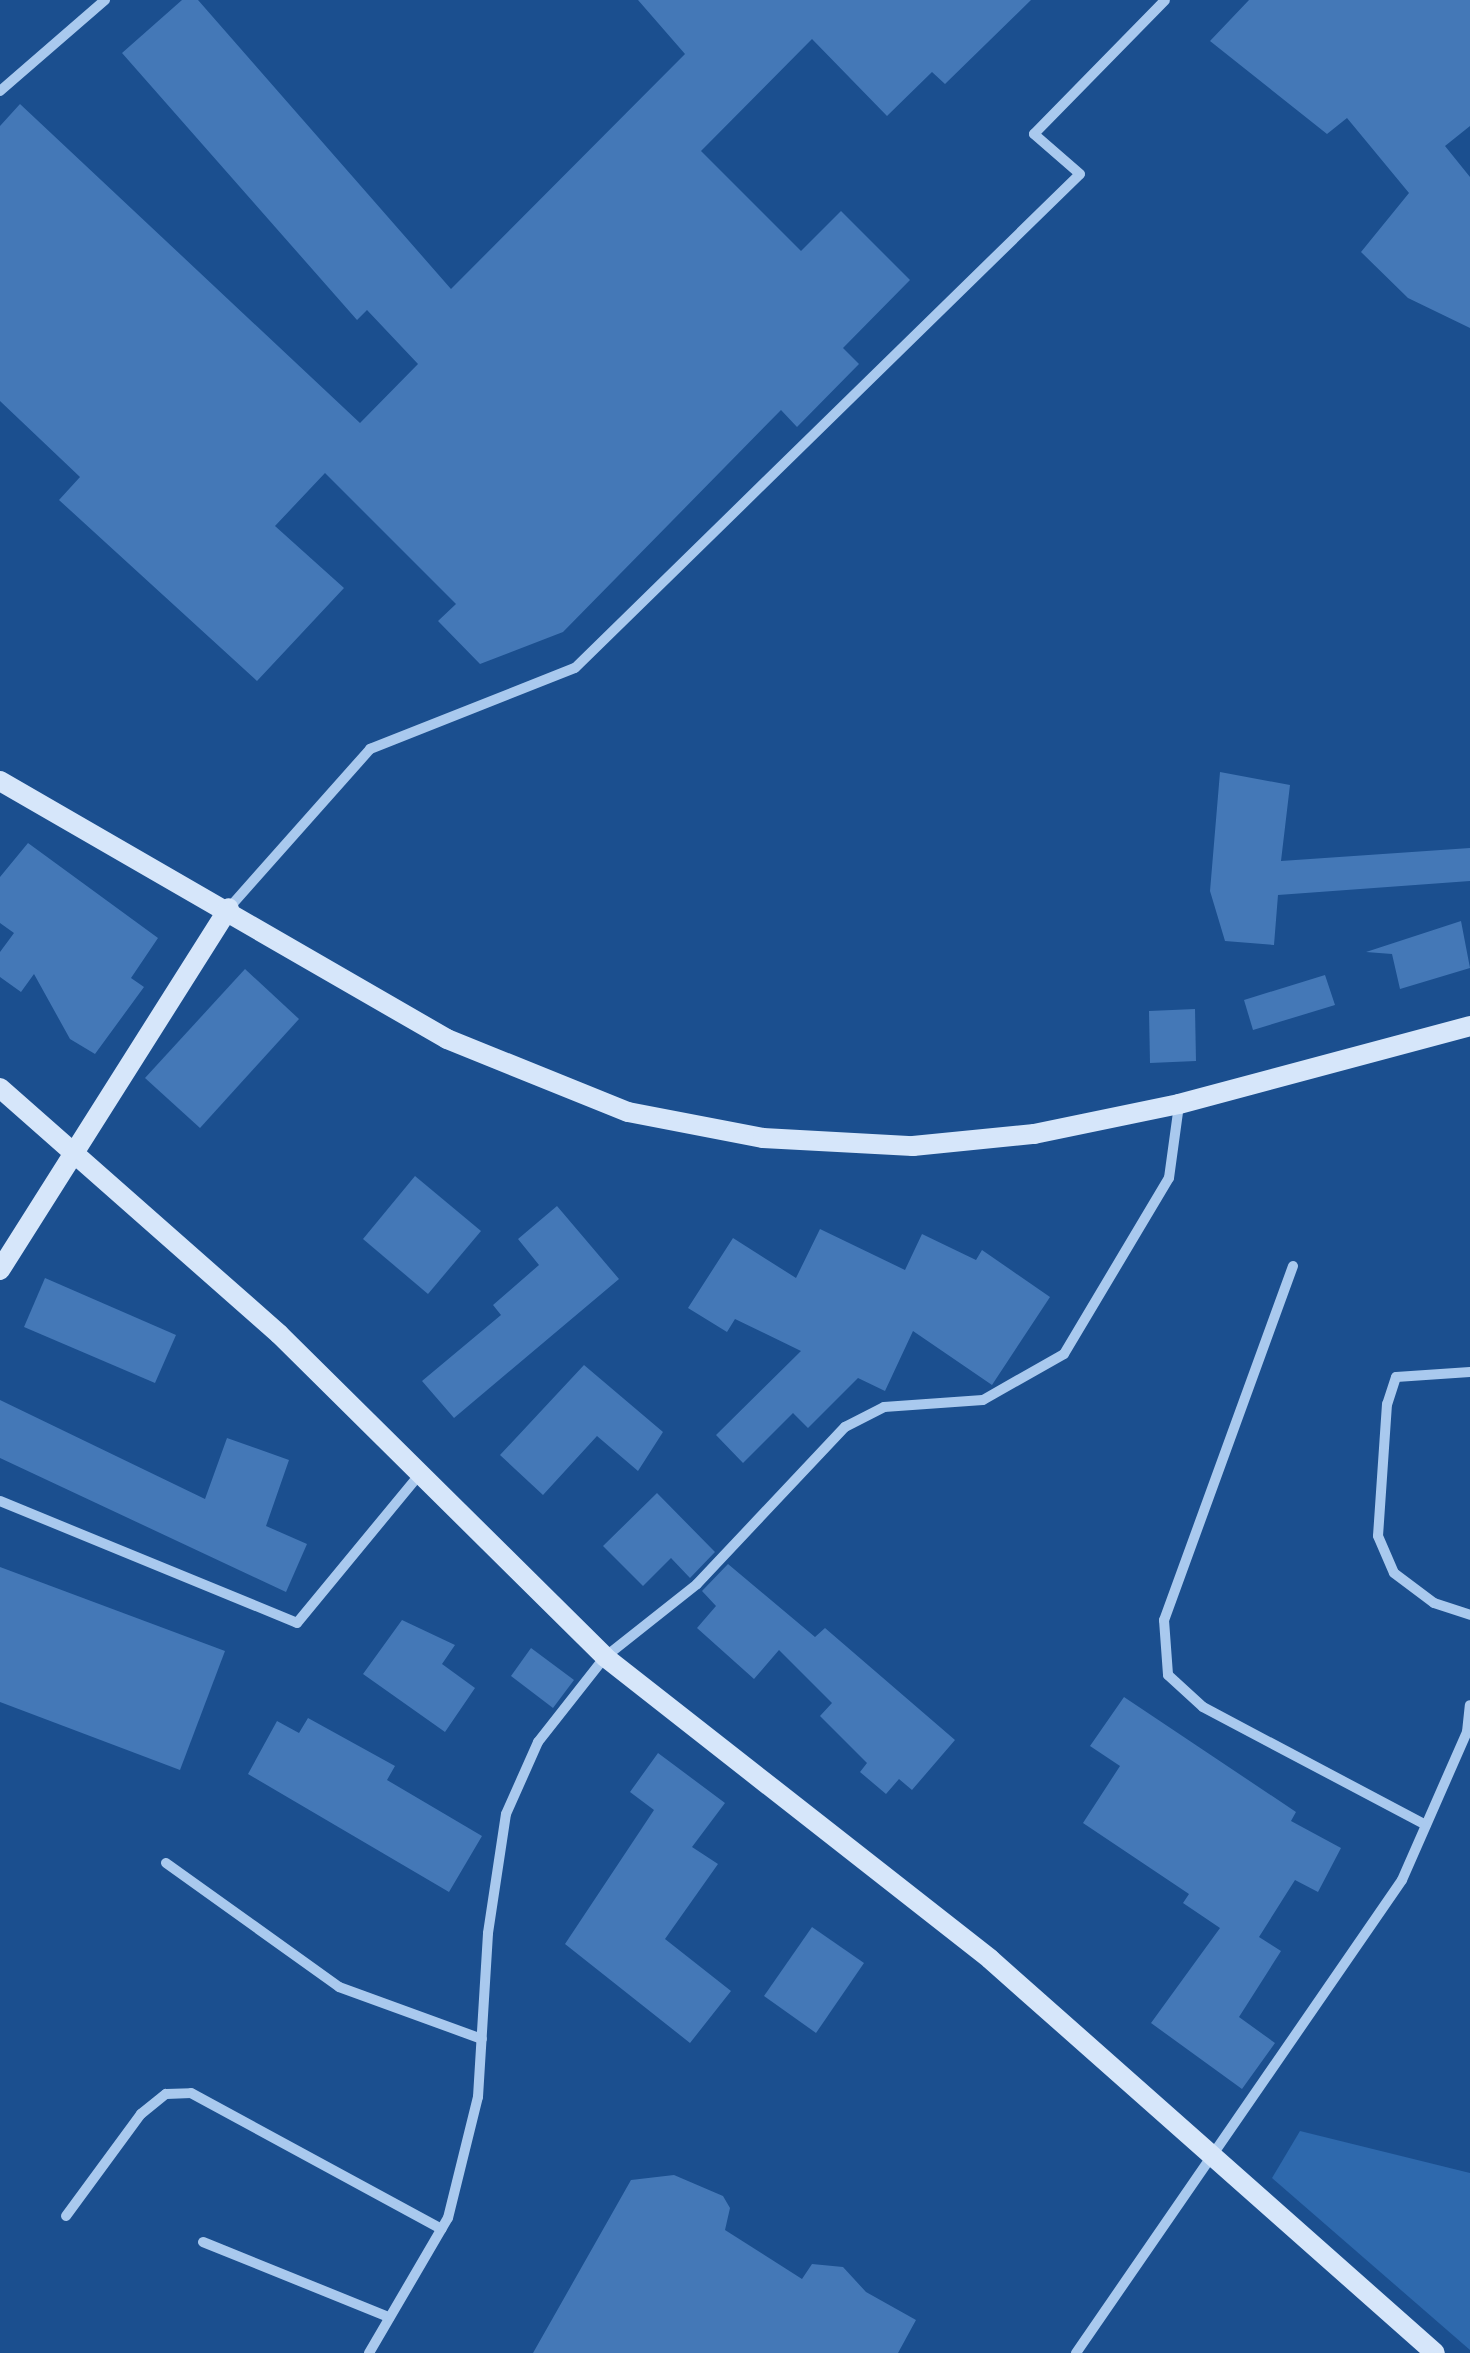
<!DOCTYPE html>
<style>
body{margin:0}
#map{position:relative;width:1470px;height:2353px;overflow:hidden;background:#1b4f8f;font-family:"Varela Round",sans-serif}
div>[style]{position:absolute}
.green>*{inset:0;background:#2e69ad}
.building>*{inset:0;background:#4478b7}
.street>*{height:10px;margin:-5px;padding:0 5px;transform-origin:5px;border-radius:5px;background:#a9c9ee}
.secondary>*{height:20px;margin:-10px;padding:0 10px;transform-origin:10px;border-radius:10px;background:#d6e6fa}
span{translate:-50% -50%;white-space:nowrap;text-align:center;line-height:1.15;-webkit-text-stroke:10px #1b4f8f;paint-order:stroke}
</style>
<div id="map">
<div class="green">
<i style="clip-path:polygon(1300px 2131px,1470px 2173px,1470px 2350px,1272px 2178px)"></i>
</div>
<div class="building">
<i style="clip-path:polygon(182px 0,198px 0,451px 289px,685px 54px,638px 0,1031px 0,945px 84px,932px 72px,887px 116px,812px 39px,701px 151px,801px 251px,841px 211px,910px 280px,843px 348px,859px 364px,797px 427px,781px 410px,563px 632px,480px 664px,438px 621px,456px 604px,325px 473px,275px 526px,344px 588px,257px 681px,59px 500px,80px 477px,0 401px,0 126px,20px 104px,360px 423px,418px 364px,367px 310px,357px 320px,122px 53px)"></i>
<i style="clip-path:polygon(1249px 0,1470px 0,1470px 126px,1445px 146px,1470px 177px,1470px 328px,1408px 298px,1361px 252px,1409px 193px,1347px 118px,1327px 134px,1210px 41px)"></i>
<i style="clip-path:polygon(1220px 772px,1290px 785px,1281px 861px,1470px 848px,1470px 881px,1278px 895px,1274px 945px,1225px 941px,1210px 891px)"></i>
<i style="clip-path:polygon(28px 843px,158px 938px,131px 978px,144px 987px,95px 1054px,70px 1039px,34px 974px,21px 992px,0 977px,0 952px,14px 933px,0 923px,0 877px)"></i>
<i style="clip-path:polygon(1461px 921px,1470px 968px,1400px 989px,1392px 954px,1366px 952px)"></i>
<i style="clip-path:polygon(245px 969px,299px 1019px,200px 1128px,145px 1078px)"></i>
<i style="clip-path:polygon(1325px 975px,1335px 1005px,1253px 1030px,1244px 1000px)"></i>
<i style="clip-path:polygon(1195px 1009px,1196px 1061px,1150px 1063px,1149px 1011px)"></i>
<i style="clip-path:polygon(415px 1176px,481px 1231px,428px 1294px,363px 1239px)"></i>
<i style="clip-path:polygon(557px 1206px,619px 1279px,454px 1418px,422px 1381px,501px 1315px,493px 1305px,539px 1265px,518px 1239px)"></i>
<i style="clip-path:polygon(820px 1229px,905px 1270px,922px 1234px,976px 1260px,982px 1250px,1050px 1297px,992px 1385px,913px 1331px,885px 1391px,858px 1378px,808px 1428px,793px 1413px,743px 1463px,716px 1435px,801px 1351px,735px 1319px,727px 1332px,688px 1308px,733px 1238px,796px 1278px)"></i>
<i style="clip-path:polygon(45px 1278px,176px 1335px,155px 1383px,24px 1327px)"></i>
<i style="clip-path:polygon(584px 1365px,663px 1432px,638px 1471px,597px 1436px,543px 1495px,500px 1455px)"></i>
<i style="clip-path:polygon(0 1400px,205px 1499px,227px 1438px,289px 1460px,266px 1526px,307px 1544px,286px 1592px,0 1458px)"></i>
<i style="clip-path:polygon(657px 1493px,715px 1552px,690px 1578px,671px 1558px,643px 1586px,603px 1546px)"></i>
<i style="clip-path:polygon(728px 1564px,815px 1637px,825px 1628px,955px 1740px,912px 1790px,899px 1779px,886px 1794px,860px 1772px,867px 1763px,820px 1716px,832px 1703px,779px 1650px,754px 1679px,697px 1628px,716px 1606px,702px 1591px)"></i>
<i style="clip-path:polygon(0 1567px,225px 1651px,180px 1770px,0 1702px)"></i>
<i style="clip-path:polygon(402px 1620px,455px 1645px,442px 1664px,475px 1688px,445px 1732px,363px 1674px)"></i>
<i style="clip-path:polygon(531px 1648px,574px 1680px,553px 1708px,511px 1676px)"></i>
<i style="clip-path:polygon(1124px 1697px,1296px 1812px,1291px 1821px,1341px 1848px,1318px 1892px,1295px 1880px,1259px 1937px,1281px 1951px,1239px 2017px,1275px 2043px,1242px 2089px,1151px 2023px,1220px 1928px,1183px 1903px,1189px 1894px,1083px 1823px,1120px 1766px,1090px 1746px)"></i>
<i style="clip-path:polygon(308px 1718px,395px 1766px,387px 1780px,482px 1836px,449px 1892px,248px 1774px,277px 1721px,299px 1733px)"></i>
<i style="clip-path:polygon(658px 1753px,725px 1803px,692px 1847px,718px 1864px,665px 1939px,731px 1991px,690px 2043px,565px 1944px,654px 1810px,630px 1792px)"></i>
<i style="clip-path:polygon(812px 1927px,864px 1963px,816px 2033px,764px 1996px)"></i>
<i style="clip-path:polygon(674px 2175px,723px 2196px,730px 2208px,725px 2230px,802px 2279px,812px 2264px,843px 2267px,866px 2292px,916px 2320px,898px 2353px,533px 2353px,631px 2180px)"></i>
</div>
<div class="street">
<i style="left:0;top:91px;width:139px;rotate:-40.9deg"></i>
<i style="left:229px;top:908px;width:213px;rotate:-48.4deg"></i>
<i style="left:370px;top:749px;width:220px;rotate:-21.6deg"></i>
<i style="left:575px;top:668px;width:706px;rotate:-44.37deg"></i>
<i style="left:1080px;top:174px;width:61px;rotate:-139deg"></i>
<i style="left:1034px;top:134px;width:187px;rotate:-45.6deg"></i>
<i style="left:1293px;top:1266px;width:377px;rotate:110deg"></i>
<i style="left:1164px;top:1620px;width:55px;rotate:85.8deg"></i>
<i style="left:1168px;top:1675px;width:47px;rotate:42.4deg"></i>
<i style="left:1203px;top:1707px;width:252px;rotate:27.9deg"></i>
<i style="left:1470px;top:1372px;width:74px;rotate:176.1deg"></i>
<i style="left:1396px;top:1377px;width:28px;rotate:108deg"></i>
<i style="left:1387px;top:1404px;width:132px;rotate:93.9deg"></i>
<i style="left:1378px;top:1536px;width:40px;rotate:66.6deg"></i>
<i style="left:1394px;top:1573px;width:50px;rotate:36.9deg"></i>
<i style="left:1434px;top:1603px;width:38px;rotate:18deg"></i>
<i style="left:0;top:1501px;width:321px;rotate:22.3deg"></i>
<i style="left:297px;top:1623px;width:193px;rotate:-50.5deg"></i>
<i style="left:166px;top:1863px;width:213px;rotate:35.6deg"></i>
<i style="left:339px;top:1987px;width:152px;rotate:20deg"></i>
<i style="left:66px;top:2216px;width:127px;rotate:-53.7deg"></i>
<i style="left:141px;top:2114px;width:32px;rotate:-39deg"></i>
<i style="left:166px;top:2094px;width:25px;rotate:-2deg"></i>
<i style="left:191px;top:2093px;width:285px;rotate:28.5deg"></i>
<i style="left:203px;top:2242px;width:201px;rotate:22deg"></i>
<i style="left:369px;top:2353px;width:156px;rotate:-59.7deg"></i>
<i style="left:448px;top:2218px;width:125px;rotate:-76.1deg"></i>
<i style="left:478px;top:2097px;width:164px;rotate:-86.5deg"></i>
<i style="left:488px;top:1933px;width:120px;rotate:-81.4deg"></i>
<i style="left:506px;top:1814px;width:79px;rotate:-66deg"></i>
<i style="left:538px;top:1742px;width:108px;rotate:-51.8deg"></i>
<i style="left:605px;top:1657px;width:117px;rotate:-38.4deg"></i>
<i style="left:697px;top:1584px;width:216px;rotate:-46.7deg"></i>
<i style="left:845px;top:1427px;width:44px;rotate:-27.1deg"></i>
<i style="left:884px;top:1407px;width:99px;rotate:-4deg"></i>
<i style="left:983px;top:1400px;width:93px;rotate:-29.6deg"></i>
<i style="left:1064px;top:1354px;width:205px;rotate:-59.2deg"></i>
<i style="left:1169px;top:1178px;width:74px;rotate:-82.2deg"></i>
<i style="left:1076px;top:2353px;width:574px;rotate:-55.42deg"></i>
<i style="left:1402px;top:1880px;width:162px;rotate:-66.3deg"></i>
<i style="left:1467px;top:1732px;width:27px;rotate:-84deg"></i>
</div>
<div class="secondary">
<i style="left:0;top:781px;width:516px;rotate:29.99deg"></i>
<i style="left:447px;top:1039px;width:195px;rotate:22deg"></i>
<i style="left:628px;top:1112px;width:137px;rotate:10.9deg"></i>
<i style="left:763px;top:1138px;width:150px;rotate:3.1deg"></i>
<i style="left:913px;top:1146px;width:122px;rotate:-5.7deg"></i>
<i style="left:1034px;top:1134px;width:148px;rotate:-11.7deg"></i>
<i style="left:1179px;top:1104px;width:301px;rotate:-15deg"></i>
<i style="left:0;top:1088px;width:372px;rotate:41.4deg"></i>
<i style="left:279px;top:1334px;width:459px;rotate:44.7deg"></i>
<i style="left:605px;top:1657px;width:489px;rotate:38.1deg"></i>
<i style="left:990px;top:1959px;width:594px;rotate:41.52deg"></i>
<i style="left:0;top:1270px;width:428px;rotate:-57.7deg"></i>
</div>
</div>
